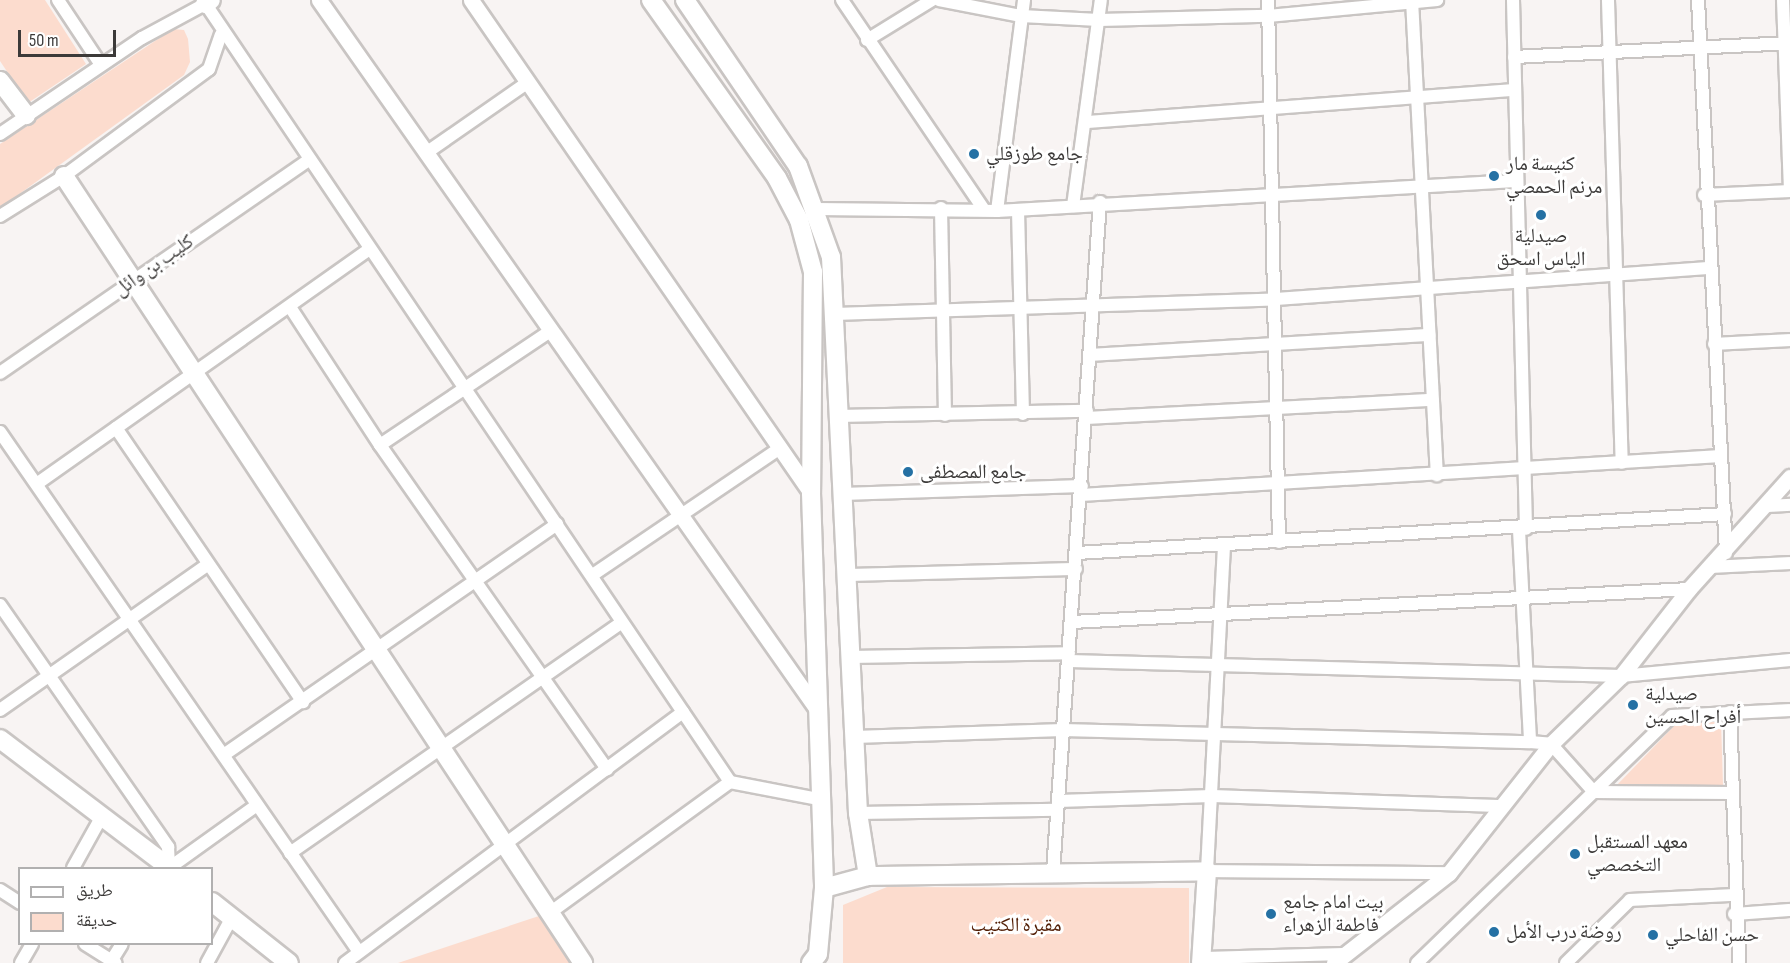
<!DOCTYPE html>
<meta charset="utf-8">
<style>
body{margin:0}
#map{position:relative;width:1790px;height:963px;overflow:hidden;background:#f8f4f3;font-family:"Sofia Sans Condensed","Noto Naskh Arabic",sans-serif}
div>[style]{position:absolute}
.green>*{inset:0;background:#fcdcce}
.roads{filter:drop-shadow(2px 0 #c9c5c3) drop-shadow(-2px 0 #c9c5c3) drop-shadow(0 2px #c9c5c3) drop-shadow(0 -2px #c9c5c3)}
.minor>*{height:12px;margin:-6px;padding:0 6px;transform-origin:6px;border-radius:6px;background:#fff}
.tertiary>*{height:15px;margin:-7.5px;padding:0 7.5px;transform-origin:7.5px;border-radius:7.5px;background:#fff}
.secondary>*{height:18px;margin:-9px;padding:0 9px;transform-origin:9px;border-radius:9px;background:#fff}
.dots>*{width:16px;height:16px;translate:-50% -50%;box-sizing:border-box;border:3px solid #fff;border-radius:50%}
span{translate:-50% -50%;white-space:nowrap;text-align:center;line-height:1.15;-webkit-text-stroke:6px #fff;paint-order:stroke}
.poi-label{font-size:20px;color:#3c3a39}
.left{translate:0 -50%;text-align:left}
.street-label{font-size:20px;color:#3c3a39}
.park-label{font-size:20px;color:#511d04}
.legend{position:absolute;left:18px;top:867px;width:195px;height:78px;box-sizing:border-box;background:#fff;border:2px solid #b1b0b0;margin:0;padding:8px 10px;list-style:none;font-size:18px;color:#3c3a39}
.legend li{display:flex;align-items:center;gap:12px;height:30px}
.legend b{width:30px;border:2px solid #b1b0b0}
.scale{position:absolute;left:18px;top:30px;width:98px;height:27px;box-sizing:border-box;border:3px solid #3c3a39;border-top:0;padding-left:8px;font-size:18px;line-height:21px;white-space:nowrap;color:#3c3a39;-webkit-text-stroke:4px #fff;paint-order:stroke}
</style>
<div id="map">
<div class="green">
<i style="clip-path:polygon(0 0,45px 0,86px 64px,28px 103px,0 61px)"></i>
<i style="clip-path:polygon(173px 29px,184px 30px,188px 39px,190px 62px,184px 75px,0 208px,0 144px)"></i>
<i style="clip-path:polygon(1678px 722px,1721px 722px,1723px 786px,1615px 787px)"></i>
<i style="clip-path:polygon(887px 887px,1189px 888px,1189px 963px,843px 963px,843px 905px)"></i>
<i style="clip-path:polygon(551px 912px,583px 963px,398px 963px)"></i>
</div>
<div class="roads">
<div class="minor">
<i style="left:58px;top:0;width:78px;rotate:56.5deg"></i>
<i style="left:203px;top:0;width:943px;rotate:56.02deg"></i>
<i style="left:842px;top:0;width:251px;rotate:55.9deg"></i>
<i style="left:939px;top:0;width:84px;rotate:11deg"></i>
<i style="left:1021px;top:16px;width:78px;rotate:2.9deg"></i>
<i style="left:1099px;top:20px;width:169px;rotate:-1.4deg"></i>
<i style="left:1268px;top:16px;width:170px;rotate:-5.4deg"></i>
<i style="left:1268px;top:0;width:542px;rotate:88.84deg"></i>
<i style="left:1412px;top:0;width:476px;rotate:87deg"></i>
<i style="left:1513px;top:0;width:529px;rotate:88.59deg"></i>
<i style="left:1608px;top:0;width:463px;rotate:88.3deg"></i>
<i style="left:1698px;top:0;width:554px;rotate:87.1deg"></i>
<i style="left:1783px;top:0;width:188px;rotate:87.9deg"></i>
<i style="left:867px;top:40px;width:76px;rotate:-31.6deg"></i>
<i style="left:1514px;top:57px;width:276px;rotate:-2.9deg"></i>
<i style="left:1087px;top:122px;width:429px;rotate:-4.3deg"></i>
<i style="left:0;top:134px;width:171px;rotate:-34.1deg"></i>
<i style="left:142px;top:38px;width:72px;rotate:-28.4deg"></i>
<i style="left:426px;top:153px;width:124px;rotate:-34.8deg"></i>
<i style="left:1704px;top:195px;width:86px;rotate:-2.7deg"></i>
<i style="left:1073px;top:206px;width:208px;rotate:-82.3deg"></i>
<i style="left:941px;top:208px;width:207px;rotate:88.9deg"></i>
<i style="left:816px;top:209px;width:181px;rotate:0.6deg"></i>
<i style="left:997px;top:211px;width:519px;rotate:-3.31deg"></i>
<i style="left:1018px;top:210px;width:204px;rotate:88.6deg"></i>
<i style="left:997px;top:211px;width:213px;rotate:-82.7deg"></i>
<i style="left:0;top:216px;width:75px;rotate:-32deg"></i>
<i style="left:64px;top:176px;width:180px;rotate:-36.4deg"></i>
<i style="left:209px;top:69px;width:36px;rotate:-71deg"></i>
<i style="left:290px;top:307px;width:165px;rotate:56.9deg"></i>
<i style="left:380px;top:445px;width:396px;rotate:55deg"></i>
<i style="left:833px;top:314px;width:442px;rotate:-1.9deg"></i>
<i style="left:1275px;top:299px;width:435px;rotate:-4.1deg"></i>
<i style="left:1714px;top:344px;width:76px;rotate:-3deg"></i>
<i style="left:1091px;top:355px;width:339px;rotate:-3.4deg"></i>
<i style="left:0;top:373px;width:375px;rotate:-34.6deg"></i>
<i style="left:838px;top:416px;width:249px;rotate:-1.2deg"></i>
<i style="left:1086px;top:418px;width:347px;rotate:-3deg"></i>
<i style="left:116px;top:428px;width:332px;rotate:55.7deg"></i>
<i style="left:0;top:432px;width:632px;rotate:55.38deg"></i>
<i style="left:380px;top:445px;width:205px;rotate:-33.8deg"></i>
<i style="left:38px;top:483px;width:406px;rotate:-35.2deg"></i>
<i style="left:842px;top:494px;width:240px;rotate:-1.9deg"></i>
<i style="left:1081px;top:495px;width:641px;rotate:-3.49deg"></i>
<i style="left:1769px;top:506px;width:21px;rotate:-3deg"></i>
<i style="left:1519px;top:530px;width:212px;rotate:87deg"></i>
<i style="left:1224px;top:546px;width:325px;rotate:93deg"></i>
<i style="left:1207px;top:871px;width:242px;rotate:0.5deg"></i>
<i style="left:1077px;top:553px;width:649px;rotate:-3.44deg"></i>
<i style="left:1711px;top:567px;width:79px;rotate:-2.9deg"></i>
<i style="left:594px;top:574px;width:225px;rotate:-34.1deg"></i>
<i style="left:846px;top:575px;width:230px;rotate:-1.5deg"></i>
<i style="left:0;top:605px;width:295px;rotate:55.2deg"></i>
<i style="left:168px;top:847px;width:21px;rotate:87deg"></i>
<i style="left:1072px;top:622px;width:618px;rotate:-3.06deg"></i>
<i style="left:850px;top:657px;width:219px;rotate:-1deg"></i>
<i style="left:1069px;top:661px;width:552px;rotate:1.56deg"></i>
<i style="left:1621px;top:676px;width:170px;rotate:-5.4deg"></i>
<i style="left:0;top:710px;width:251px;rotate:-35deg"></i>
<i style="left:1730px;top:712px;width:251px;rotate:87.9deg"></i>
<i style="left:854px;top:737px;width:209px;rotate:-1.9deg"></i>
<i style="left:1063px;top:730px;width:467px;rotate:1.5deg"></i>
<i style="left:1530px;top:742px;width:21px;rotate:5deg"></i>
<i style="left:1551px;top:744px;width:64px;rotate:48.1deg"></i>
<i style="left:1594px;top:792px;width:136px;rotate:0.4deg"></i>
<i style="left:225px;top:754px;width:404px;rotate:-34.7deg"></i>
<i style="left:1058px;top:801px;width:154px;rotate:-1.9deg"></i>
<i style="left:1212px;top:796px;width:286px;rotate:2deg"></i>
<i style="left:858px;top:813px;width:199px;rotate:-0.9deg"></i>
<i style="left:290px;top:853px;width:404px;rotate:-34.8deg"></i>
<i style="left:73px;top:868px;width:60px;rotate:-60.9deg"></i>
<i style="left:169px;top:868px;width:108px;rotate:-35.6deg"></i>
<i style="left:1053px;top:872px;width:672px;rotate:-85.99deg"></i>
<i style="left:0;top:890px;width:24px;rotate:33deg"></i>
<i style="left:551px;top:912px;width:221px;rotate:-36deg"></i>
<i style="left:730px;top:782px;width:90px;rotate:10.9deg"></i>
<i style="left:1734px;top:914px;width:56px;rotate:-4.1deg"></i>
<i style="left:85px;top:944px;width:36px;rotate:32deg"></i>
<i style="left:1202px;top:958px;width:144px;rotate:-1.6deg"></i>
<i style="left:21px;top:963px;width:22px;rotate:-60deg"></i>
<i style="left:110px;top:963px;width:22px;rotate:-58deg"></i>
<i style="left:207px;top:963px;width:50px;rotate:-61.4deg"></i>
<i style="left:345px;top:963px;width:421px;rotate:-36.6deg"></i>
<i style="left:1417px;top:963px;width:355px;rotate:-44.1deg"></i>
<i style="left:1672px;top:716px;width:118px;rotate:-2.9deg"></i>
<i style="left:1566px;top:963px;width:90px;rotate:-44.5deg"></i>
<i style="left:1630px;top:900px;width:104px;rotate:-2.8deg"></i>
</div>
<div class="tertiary">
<i style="left:319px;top:0;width:865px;rotate:54.93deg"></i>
<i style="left:471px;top:0;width:599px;rotate:55.41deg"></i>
<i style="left:1334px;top:963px;width:146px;rotate:-38deg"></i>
<i style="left:1449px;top:873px;width:164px;rotate:-51.7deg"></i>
<i style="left:1551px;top:744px;width:98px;rotate:-44.2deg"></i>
<i style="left:1621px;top:676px;width:110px;rotate:-52deg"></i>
<i style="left:1689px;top:589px;width:151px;rotate:-48deg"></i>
</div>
<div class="secondary">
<i style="left:651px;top:0;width:218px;rotate:54.7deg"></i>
<i style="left:777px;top:178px;width:47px;rotate:62.4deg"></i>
<i style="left:799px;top:220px;width:54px;rotate:74.9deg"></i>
<i style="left:813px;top:272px;width:221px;rotate:90.5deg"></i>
<i style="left:811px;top:493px;width:395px;rotate:88.1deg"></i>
<i style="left:685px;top:0;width:201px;rotate:55.8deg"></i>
<i style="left:798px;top:166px;width:97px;rotate:70.1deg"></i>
<i style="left:831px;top:257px;width:557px;rotate:87.22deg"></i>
<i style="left:858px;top:813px;width:64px;rotate:81deg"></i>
<i style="left:205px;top:4px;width:7px;rotate:-34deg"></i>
<i style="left:0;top:81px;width:43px;rotate:52.6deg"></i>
<i style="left:64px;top:176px;width:943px;rotate:56.6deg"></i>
<i style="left:0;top:739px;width:213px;rotate:37.2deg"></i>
<i style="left:212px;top:902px;width:98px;rotate:38.4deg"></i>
<i style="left:811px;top:963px;width:11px;rotate:-52deg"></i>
<i style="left:818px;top:954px;width:66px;rotate:-84.8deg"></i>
<i style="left:824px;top:888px;width:46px;rotate:-15.3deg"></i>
<i style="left:868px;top:876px;width:339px;rotate:-0.8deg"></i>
<i style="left:1207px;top:871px;width:92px;rotate:93.7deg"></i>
</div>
</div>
<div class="dots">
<i style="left:974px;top:154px;background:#2571a4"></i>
<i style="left:1494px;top:176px;background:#2571a4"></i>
<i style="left:1541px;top:215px;background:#2571a4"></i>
<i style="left:908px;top:472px;background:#2571a4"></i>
<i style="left:1633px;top:705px;background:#2571a4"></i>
<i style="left:1575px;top:854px;background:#2571a4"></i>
<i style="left:1271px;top:914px;background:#2571a4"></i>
<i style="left:1494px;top:932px;background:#2571a4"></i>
<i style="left:1653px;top:935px;background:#2571a4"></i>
</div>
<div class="poi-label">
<span class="left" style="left:986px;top:154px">جامع طوزقلي</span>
<span class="left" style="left:1506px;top:176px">كنيسة مار<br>مرنم الحمصي</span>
<span style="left:1541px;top:248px">صيدلية<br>الياس اسحق</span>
<span class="left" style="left:920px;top:472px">جامع المصطفى</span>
<span class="left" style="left:1645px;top:706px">صيدلية<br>أفراح الحسين</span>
<span class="left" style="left:1587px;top:854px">معهد المستقبل<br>التخصصي</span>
<span class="left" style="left:1283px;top:914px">بيت امام جامع<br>فاطمة الزهراء</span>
<span class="left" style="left:1506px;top:932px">روضة درب الأمل</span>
<span class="left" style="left:1665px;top:935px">حسن الفاحلي</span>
</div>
<div class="street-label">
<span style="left:154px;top:266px;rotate:-35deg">كليب بن وائل</span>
</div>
<div class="park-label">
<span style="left:1016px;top:925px">مقبرة الكتيب</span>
</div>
<ul class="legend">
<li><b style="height:8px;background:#fff"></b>طريق</li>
<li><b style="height:16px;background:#fcdcce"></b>حديقة</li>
</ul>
<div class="scale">50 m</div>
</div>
